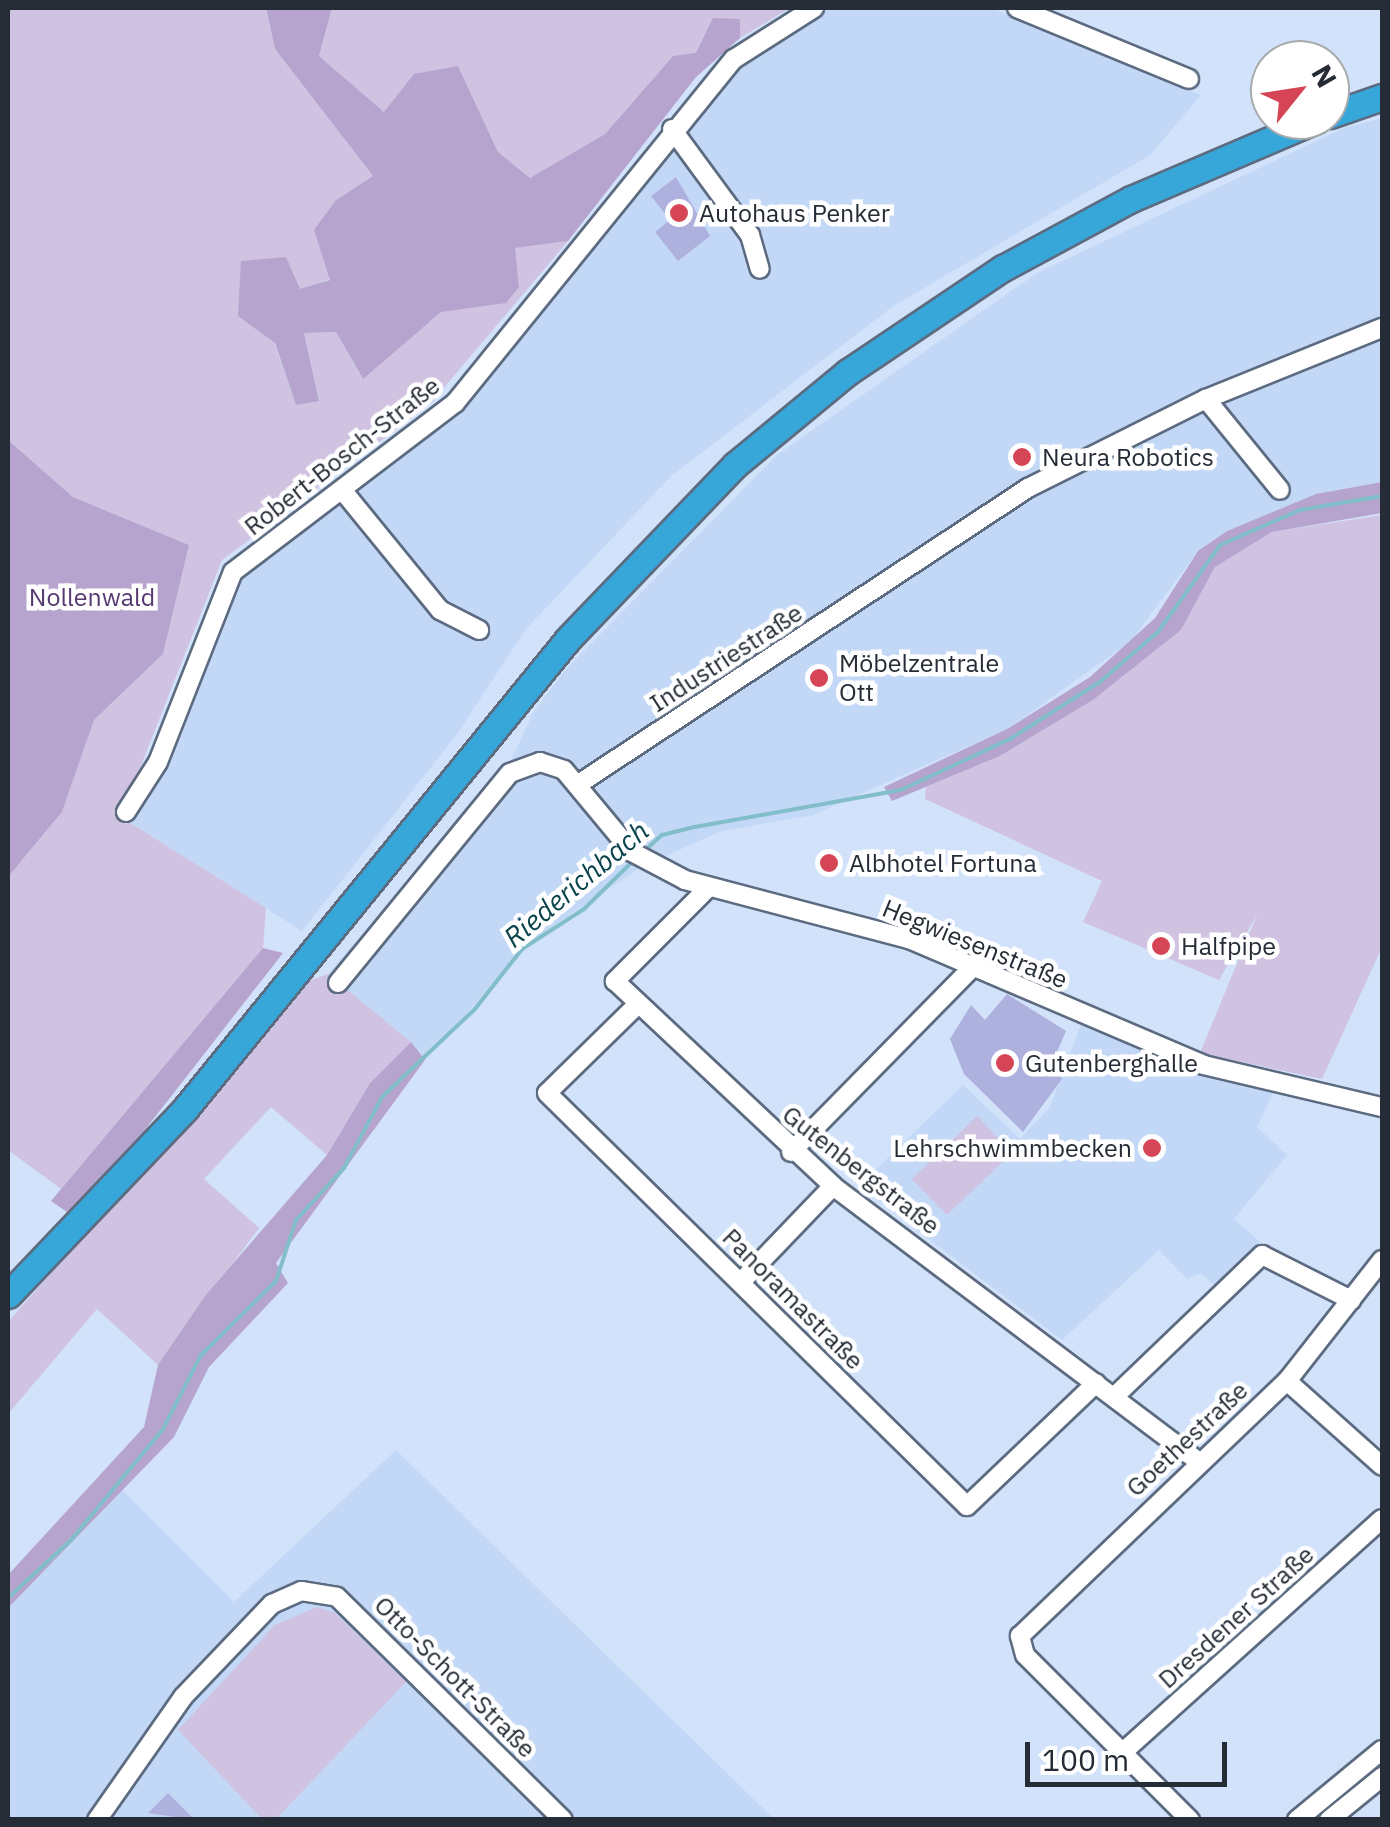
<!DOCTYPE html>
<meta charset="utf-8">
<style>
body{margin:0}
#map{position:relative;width:1390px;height:1827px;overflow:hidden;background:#d1e2fa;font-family:"IBM Plex Sans",sans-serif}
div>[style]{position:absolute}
.built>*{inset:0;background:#c2d8f6}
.green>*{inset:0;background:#d0c2e1}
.forest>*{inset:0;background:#b7a4ce}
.stream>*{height:4px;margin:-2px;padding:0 2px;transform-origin:2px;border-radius:2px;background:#82bec9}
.building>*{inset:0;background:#aeb1de}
.roads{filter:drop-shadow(2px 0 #5c6b80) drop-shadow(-2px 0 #5c6b80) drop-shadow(0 2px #5c6b80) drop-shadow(0 -2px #5c6b80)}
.minor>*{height:18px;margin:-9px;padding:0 9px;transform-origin:9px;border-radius:9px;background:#fff}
.highway>*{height:25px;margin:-12.5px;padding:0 12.5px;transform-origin:12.5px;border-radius:12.5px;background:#37a7da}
.dots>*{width:28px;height:28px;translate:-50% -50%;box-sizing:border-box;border:5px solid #fff;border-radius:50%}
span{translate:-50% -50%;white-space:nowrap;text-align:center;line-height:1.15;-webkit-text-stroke:9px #fff;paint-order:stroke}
.poi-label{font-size:25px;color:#262c35}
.left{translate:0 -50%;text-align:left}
.right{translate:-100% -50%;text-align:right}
.street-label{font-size:25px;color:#262c35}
.park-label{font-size:25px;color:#563a71}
.water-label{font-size:28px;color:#09434b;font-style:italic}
.frame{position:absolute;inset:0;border:10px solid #262c35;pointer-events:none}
.north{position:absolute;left:1250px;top:40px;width:100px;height:100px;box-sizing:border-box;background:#fff;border:2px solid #a8abae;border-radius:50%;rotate:60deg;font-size:28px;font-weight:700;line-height:40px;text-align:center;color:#262c35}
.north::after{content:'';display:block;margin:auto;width:35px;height:45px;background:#d54555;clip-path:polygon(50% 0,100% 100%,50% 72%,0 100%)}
.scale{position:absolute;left:1025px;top:1742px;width:202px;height:45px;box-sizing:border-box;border:5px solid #262c35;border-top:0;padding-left:12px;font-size:30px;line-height:35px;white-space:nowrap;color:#262c35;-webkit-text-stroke:8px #fff;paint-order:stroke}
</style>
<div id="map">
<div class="built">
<i style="clip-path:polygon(830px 8px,991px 8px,1201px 95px,1150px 155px,892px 307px,671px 476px,526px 629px,457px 734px,302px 931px,127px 821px,243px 576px,470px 403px,739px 66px)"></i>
<i style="clip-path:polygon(1382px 118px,1382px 482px,1316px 494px,1227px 531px,1198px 551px,1131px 641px,1009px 728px,813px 815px,721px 831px,641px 867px,533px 940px,425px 1060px,328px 974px,509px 765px,533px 713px,567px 668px,777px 455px,1037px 273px,1344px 128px)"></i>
<i style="clip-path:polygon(1081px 1025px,1274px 1091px,1257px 1127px,1287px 1155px,1234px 1219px,1260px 1242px,1215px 1286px,1201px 1273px,1187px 1279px,1159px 1250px,1062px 1340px,859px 1186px,963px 1085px,1020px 1139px,1050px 1107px)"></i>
<i style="clip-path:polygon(396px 1450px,774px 1819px,8px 1819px,8px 1608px,122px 1490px,234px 1602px)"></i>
</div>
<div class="green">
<i style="clip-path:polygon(8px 8px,266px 8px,275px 49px,373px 176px,336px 200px,330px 279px,238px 316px,274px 342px,296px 405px,319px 400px,304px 333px,336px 332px,362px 378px,441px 312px,519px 286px,514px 248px,568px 241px,431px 403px,222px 560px,129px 796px,127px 821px,266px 908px,263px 948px,61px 1189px,8px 1150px,8px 877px,62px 812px,94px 720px,163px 654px,189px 545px,73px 497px,8px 440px)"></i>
<i style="clip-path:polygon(332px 8px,790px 8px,740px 38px,740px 19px,696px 54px,673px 56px,605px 134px,530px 178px,498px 152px,458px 66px,384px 112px,319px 56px)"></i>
<i style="clip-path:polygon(1382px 515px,1382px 947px,1322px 1079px,1200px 1053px,1257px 915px,1219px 980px,1083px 922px,1102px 881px,925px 799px,926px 787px,1000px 756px,1093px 700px,1181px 630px,1215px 567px,1272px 532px)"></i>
<i style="clip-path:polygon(328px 974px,411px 1042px,370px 1083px,327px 1155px,271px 1107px,204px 1179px,259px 1228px,158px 1365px,97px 1309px,8px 1414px,8px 1322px,308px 981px)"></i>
<i style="clip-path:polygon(977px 1116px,1012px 1153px,947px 1215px,912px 1179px)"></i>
<i style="clip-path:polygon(317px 1607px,335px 1613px,406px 1682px,276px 1819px,262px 1819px,178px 1730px,275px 1625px)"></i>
</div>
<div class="forest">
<i style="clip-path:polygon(266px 8px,332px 8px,319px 56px,384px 112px,414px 74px,458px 66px,498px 152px,530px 178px,605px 134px,673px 56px,696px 53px,713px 18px,740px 19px,740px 38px,696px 77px,568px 241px,515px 248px,519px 287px,506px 303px,441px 312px,363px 379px,336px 332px,304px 333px,319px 401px,296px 405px,275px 343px,238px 316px,241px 261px,286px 257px,300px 289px,330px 280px,314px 230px,336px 200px,373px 176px,275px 49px)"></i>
<i style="clip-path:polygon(8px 440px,73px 497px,189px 545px,163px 654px,94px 720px,62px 812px,8px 877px)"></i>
<i style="clip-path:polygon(1382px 482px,1382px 513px,1272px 532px,1215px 567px,1181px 630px,1093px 700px,1000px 756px,892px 801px,884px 787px,1009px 728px,1090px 677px,1155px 618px,1198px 551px,1227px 531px,1316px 494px)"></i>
<i style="clip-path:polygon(263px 948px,283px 953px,144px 1131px,67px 1212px,51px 1201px)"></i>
<i style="clip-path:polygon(411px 1042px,425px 1060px,276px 1263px,288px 1283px,209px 1367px,174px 1437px,8px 1608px,8px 1575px,144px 1427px,158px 1365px,205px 1296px,327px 1155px,370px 1083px)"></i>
</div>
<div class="stream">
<i style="left:643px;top:852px;width:25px;rotate:-42deg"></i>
<i style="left:662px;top:835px;width:34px;rotate:-14deg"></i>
<i style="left:695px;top:827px;width:209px;rotate:-10.2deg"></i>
<i style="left:901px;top:790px;width:120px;rotate:-25.1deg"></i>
<i style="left:1010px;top:739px;width:108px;rotate:-32.5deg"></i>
<i style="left:1101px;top:681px;width:75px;rotate:-40.7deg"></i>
<i style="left:1158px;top:632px;width:107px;rotate:-54.5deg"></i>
<i style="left:1220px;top:545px;width:87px;rotate:-23.6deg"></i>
<i style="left:1300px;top:510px;width:83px;rotate:-9.7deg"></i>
<i style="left:8px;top:1598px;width:86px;rotate:-42.6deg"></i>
<i style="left:71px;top:1540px;width:144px;rotate:-50.3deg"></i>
<i style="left:163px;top:1429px;width:83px;rotate:-62.8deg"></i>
<i style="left:201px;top:1355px;width:105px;rotate:-44.6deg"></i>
<i style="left:276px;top:1281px;width:64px;rotate:-71.8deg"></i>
<i style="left:296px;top:1220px;width:71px;rotate:-47.3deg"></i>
<i style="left:344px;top:1168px;width:81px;rotate:-61.8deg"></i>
<i style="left:382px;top:1097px;width:128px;rotate:-43.4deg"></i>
<i style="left:475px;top:1009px;width:76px;rotate:-51.9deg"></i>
<i style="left:522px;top:949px;width:74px;rotate:-32.8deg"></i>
<i style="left:584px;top:909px;width:67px;rotate:-44.4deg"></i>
</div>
<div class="building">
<i style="clip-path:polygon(676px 177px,710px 236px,678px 261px,655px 232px,670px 220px,651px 196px)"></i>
<i style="clip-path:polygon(1007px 994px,1066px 1031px,1051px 1066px,1062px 1079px,1023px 1132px,964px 1074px,950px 1039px,971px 1005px,985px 1020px)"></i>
<i style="clip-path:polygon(168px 1793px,195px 1820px,148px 1813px)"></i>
</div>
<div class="roads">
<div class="minor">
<i style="left:1017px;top:8px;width:186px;rotate:22.4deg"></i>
<i style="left:672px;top:129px;width:132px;rotate:53.7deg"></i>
<i style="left:750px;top:235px;width:35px;rotate:74deg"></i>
<i style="left:1206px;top:399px;width:117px;rotate:50.9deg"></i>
<i style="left:343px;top:491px;width:154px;rotate:50.8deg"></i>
<i style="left:440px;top:610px;width:44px;rotate:27.1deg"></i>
<i style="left:577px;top:785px;width:540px;rotate:-33.37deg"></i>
<i style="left:1028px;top:488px;width:199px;rotate:-26.6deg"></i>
<i style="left:1206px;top:399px;width:190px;rotate:-22deg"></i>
<i style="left:126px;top:812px;width:59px;rotate:-57.4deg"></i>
<i style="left:158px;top:762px;width:204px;rotate:-68.5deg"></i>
<i style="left:233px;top:572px;width:279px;rotate:-37.3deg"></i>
<i style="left:455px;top:403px;width:443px;rotate:-51deg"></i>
<i style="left:734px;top:59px;width:95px;rotate:-32.5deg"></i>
<i style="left:708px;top:888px;width:132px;rotate:135deg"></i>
<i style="left:615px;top:981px;width:299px;rotate:43.2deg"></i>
<i style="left:833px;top:1186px;width:456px;rotate:37deg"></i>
<i style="left:338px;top:983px;width:271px;rotate:-50.7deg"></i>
<i style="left:510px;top:773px;width:32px;rotate:-20deg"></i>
<i style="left:540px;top:762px;width:25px;rotate:18deg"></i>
<i style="left:564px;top:770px;width:107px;rotate:50.3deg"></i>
<i style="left:632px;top:852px;width:60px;rotate:27.8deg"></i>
<i style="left:685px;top:880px;width:232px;rotate:14.8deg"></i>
<i style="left:909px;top:939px;width:321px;rotate:23.1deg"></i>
<i style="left:1204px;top:1065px;width:183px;rotate:13.3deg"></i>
<i style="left:638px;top:1004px;width:127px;rotate:135.6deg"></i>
<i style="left:547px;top:1093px;width:589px;rotate:44.52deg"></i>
<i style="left:967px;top:1506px;width:178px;rotate:-43.6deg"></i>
<i style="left:791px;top:1152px;width:260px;rotate:-45.5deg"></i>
<i style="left:741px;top:1282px;width:133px;rotate:-46.2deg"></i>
<i style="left:1287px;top:1381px;width:127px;rotate:41.8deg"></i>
<i style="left:1115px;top:1396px;width:204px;rotate:-43.8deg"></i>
<i style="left:1262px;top:1255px;width:100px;rotate:26.8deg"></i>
<i style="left:1123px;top:1752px;width:348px;rotate:-42deg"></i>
<i style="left:97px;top:1820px;width:150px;rotate:-55deg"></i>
<i style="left:183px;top:1697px;width:129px;rotate:-46.3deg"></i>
<i style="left:272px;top:1604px;width:32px;rotate:-24deg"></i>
<i style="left:301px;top:1591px;width:36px;rotate:9deg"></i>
<i style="left:337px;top:1597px;width:317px;rotate:44.6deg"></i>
<i style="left:1190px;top:1820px;width:233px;rotate:-135deg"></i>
<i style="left:1025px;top:1655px;width:20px;rotate:-105deg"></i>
<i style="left:1020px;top:1636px;width:369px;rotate:-43.7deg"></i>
<i style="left:1287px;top:1381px;width:154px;rotate:-51.9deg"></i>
<i style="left:1297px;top:1820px;width:110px;rotate:-39.5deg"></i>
<i style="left:1329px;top:1820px;width:68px;rotate:-39.1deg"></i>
</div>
<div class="highway">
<i style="left:1330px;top:115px;width:55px;rotate:-19.1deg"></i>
<i style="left:8px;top:1295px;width:257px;rotate:-46.4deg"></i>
<i style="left:185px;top:1109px;width:606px;rotate:-50.82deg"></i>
<i style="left:568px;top:639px;width:241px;rotate:-46.2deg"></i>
<i style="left:735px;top:465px;width:146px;rotate:-39.5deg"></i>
<i style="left:848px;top:372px;width:187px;rotate:-33.9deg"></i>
<i style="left:1003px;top:268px;width:145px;rotate:-28.3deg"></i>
<i style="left:1131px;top:199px;width:201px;rotate:-23.1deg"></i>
</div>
</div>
<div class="dots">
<i style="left:679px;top:213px;background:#d54555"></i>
<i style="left:1022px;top:457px;background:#d54555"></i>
<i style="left:819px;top:678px;background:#d54555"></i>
<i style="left:829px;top:863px;background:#d54555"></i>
<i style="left:1161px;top:946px;background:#d54555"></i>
<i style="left:1005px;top:1063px;background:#d54555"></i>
<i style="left:1152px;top:1148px;background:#d54555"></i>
</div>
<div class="poi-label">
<span class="left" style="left:699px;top:213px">Autohaus Penker</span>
<span class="left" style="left:1042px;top:457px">Neura Robotics</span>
<span class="left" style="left:839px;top:678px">Möbelzentrale<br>Ott</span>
<span class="left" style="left:849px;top:863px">Albhotel Fortuna</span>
<span class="left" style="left:1181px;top:946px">Halfpipe</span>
<span class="left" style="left:1025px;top:1063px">Gutenberghalle</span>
<span class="right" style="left:1132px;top:1148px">Lehrschwimmbecken</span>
</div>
<div class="street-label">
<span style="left:342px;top:456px;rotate:-38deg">Robert-Bosch-Straße</span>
<span style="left:726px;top:658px;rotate:-33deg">Industriestraße</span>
<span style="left:975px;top:944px;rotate:22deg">Hegwiesenstraße</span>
<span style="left:861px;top:1170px;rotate:38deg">Gutenbergstraße</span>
<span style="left:793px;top:1299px;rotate:45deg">Panoramastraße</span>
<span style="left:1187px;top:1439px;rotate:-43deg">Goethestraße</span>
<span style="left:1236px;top:1617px;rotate:-42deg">Dresdener Straße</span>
<span style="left:455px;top:1677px;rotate:45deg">Otto-Schott-Straße</span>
</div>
<div class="park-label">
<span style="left:92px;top:597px">Nollenwald</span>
</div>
<div class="water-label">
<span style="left:576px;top:884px;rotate:-40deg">Riederichbach</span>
</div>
<div class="frame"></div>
<div class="north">N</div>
<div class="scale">100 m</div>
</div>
